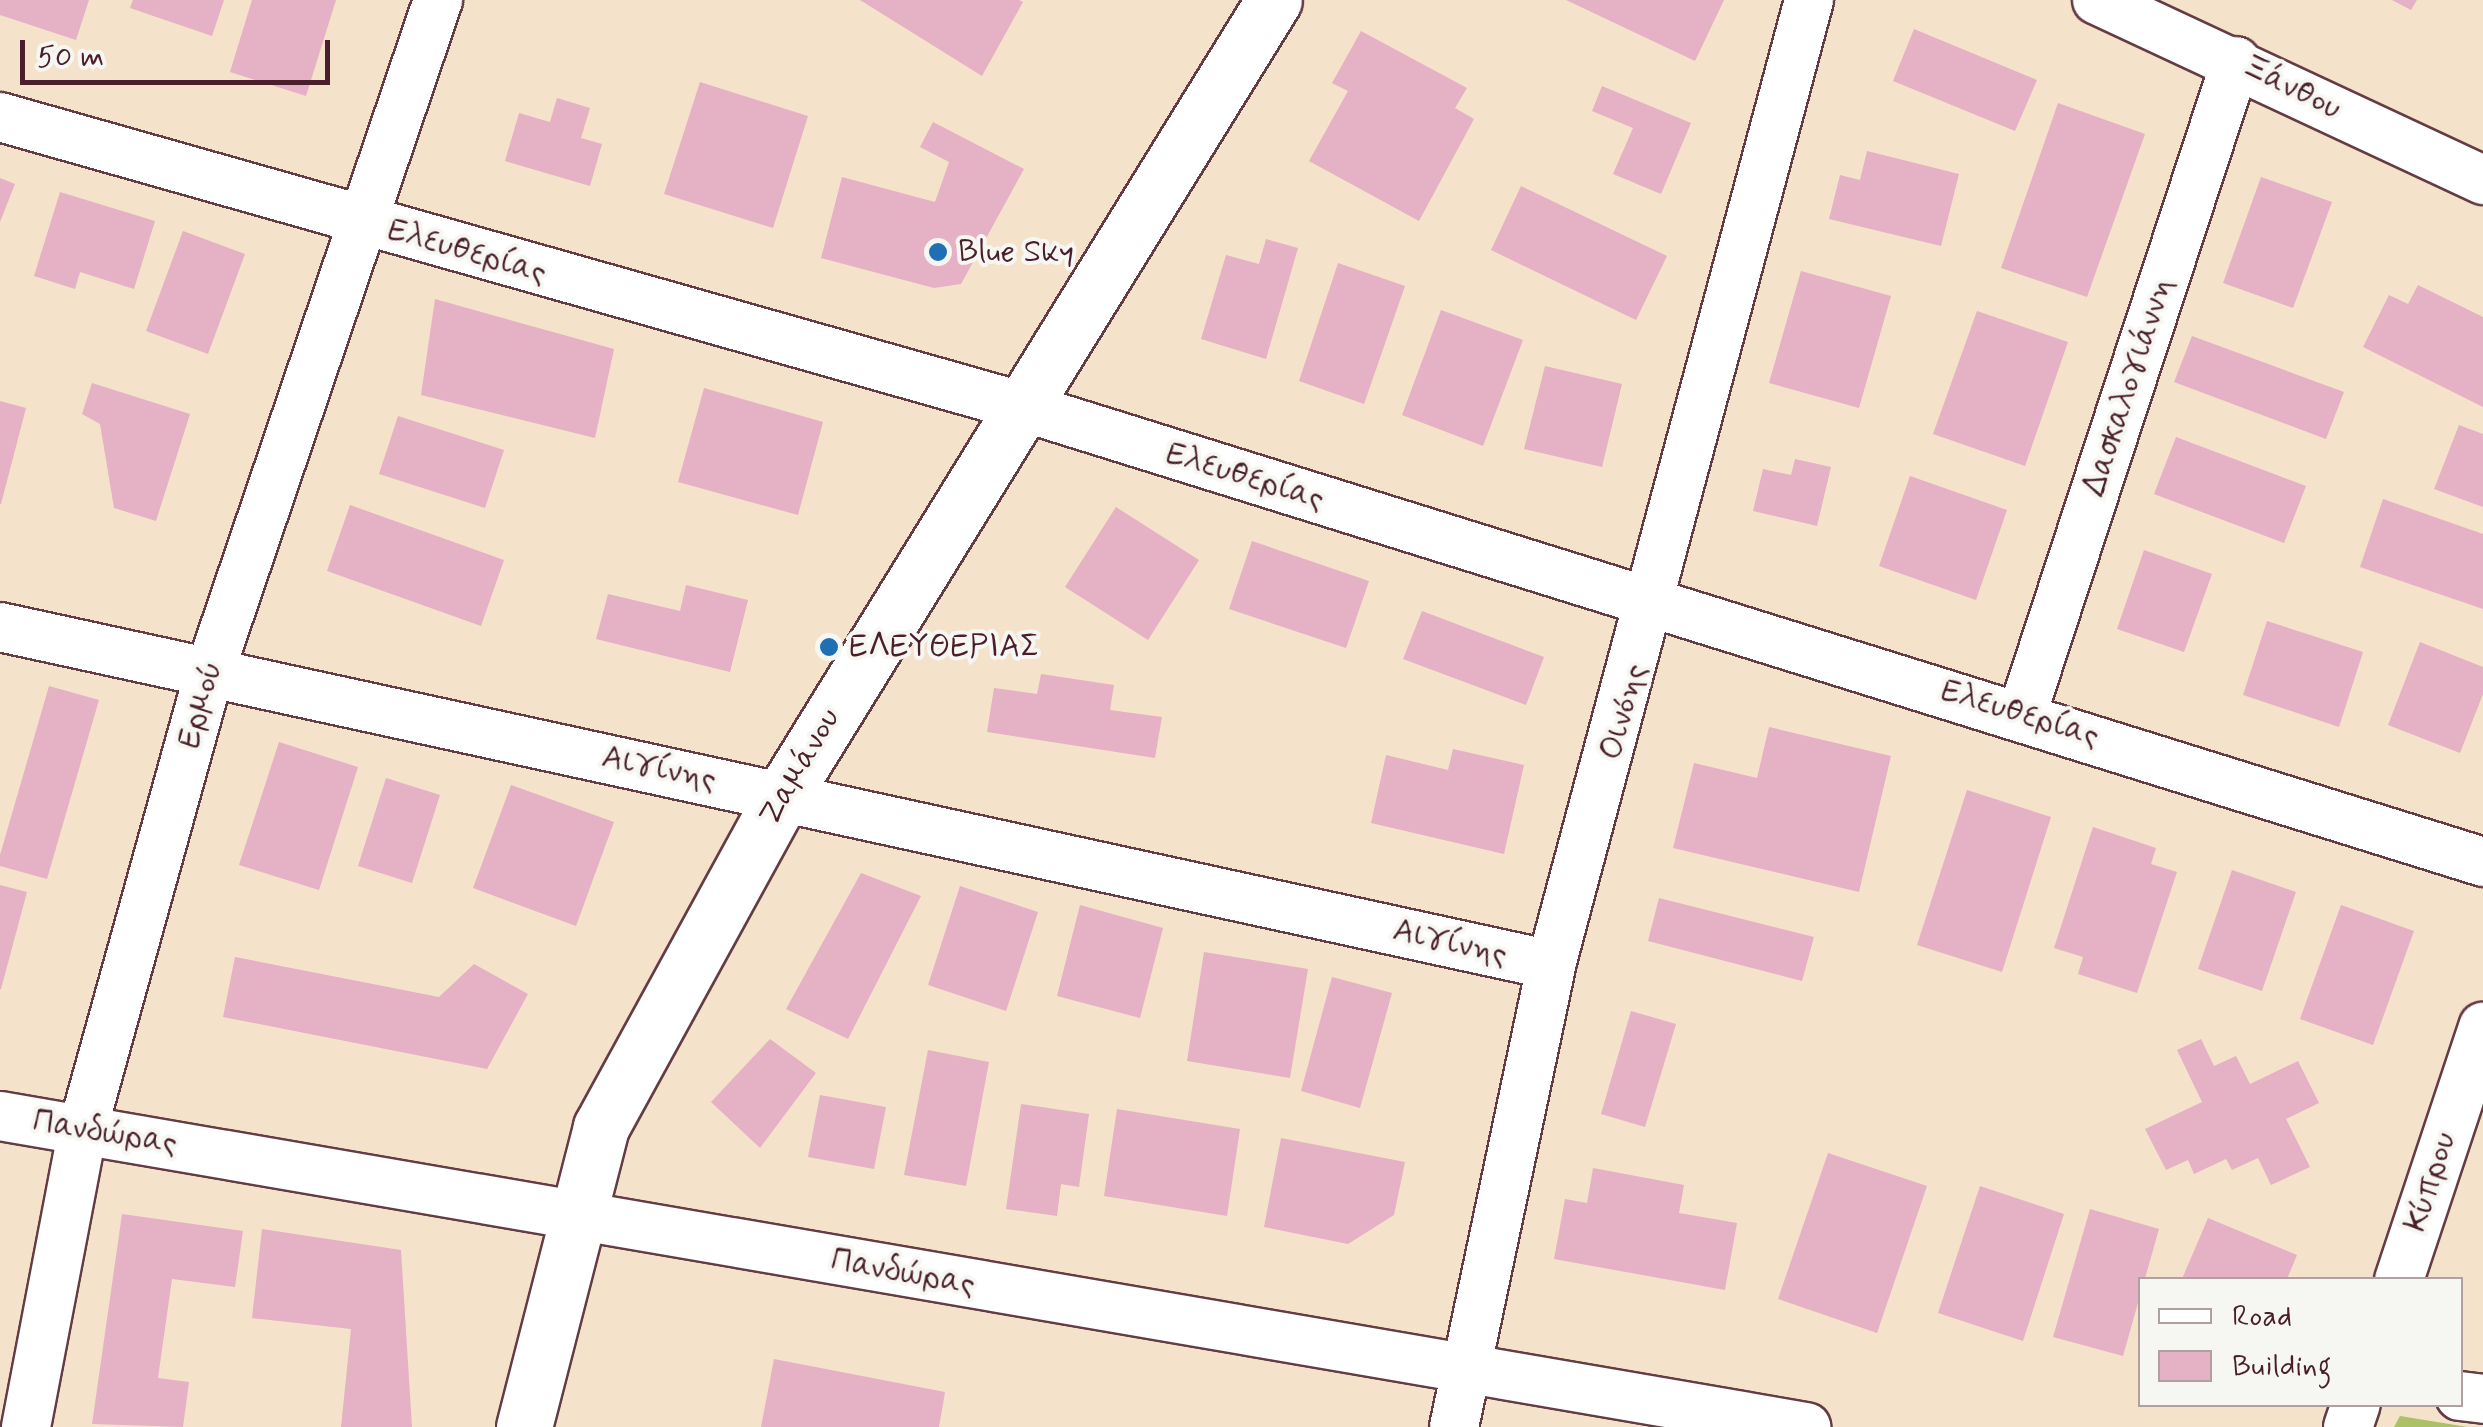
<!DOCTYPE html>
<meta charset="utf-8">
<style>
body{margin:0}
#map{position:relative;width:2483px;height:1427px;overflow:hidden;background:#f5e2cb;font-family:Mynerve,sans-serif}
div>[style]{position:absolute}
.green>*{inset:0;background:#acc166}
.building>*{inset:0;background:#e5b1c4}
.roads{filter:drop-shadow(2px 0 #643c43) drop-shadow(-2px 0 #643c43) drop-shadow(0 2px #643c43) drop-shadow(0 -2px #643c43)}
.minor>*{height:48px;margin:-24px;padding:0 24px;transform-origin:24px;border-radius:24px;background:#fff}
.tertiary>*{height:55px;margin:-27.5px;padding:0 27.5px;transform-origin:27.5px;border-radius:27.5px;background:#fff}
.dots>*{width:28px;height:28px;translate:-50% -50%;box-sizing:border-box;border:5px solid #f6f6f2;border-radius:50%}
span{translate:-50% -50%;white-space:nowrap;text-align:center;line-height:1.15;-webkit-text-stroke:8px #f6f6f2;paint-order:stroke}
.street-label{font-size:32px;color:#4a1f2b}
.poi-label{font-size:32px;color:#4a1f2b}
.left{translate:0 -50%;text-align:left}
.legend{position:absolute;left:2138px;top:1277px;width:325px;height:130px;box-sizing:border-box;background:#f6f6f2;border:2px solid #b1a0a2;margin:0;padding:12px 18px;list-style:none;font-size:30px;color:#4a1f2b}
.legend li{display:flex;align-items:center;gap:20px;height:50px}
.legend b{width:50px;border:2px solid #b1a0a2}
.scale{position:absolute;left:20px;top:40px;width:310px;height:45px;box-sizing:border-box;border:5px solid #4a1f2b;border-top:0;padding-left:12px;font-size:30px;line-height:35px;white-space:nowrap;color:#4a1f2b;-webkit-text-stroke:8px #f6f6f2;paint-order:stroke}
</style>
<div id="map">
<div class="green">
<i style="clip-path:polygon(2400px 1416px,2468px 1427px,2394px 1427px)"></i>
</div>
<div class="building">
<i style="clip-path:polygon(0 0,89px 0,76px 40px,0 15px)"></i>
<i style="clip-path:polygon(133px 0,224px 0,212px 36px,130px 8px)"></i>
<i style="clip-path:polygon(252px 0,336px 0,306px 96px,230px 72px)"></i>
<i style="clip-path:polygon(860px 0,1019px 0,1023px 2px,982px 76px)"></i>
<i style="clip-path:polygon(1566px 0,1724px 0,1695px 61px)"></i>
<i style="clip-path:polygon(2392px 0,2417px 0,2411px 10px)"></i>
<i style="clip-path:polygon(1914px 29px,2037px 80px,2015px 131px,1893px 81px)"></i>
<i style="clip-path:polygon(1361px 31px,1467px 88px,1455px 108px,1474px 119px,1419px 221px,1309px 161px,1348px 91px,1332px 83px)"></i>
<i style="clip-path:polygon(700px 82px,808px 116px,773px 228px,664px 194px)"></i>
<i style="clip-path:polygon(1602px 86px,1691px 123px,1661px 194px,1613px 174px,1633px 128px,1592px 111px)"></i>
<i style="clip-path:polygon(557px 98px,590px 108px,581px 138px,602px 144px,590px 186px,505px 161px,519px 113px,550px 122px)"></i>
<i style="clip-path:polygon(2058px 103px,2145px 134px,2087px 297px,2001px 268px)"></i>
<i style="clip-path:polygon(933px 122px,1024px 169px,961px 284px,934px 288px,821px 258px,842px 177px,935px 202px,949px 162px,920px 147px)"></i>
<i style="clip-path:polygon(1867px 151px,1959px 174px,1941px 246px,1829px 219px,1840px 175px,1860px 180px)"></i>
<i style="clip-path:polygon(2261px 177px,2332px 202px,2293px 308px,2223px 283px)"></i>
<i style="clip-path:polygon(0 178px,15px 184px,0 222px)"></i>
<i style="clip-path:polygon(1521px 186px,1667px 256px,1636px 320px,1491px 250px)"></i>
<i style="clip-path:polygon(60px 192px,155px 221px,134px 289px,80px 272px,75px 289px,34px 276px)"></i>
<i style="clip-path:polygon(183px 231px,245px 254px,208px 354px,146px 331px)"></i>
<i style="clip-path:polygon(1266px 239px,1298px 248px,1266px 359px,1201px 339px,1226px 255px,1259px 264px)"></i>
<i style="clip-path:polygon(1338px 263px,1405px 286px,1364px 404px,1299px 381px)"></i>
<i style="clip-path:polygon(1801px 271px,1891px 296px,1859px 408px,1769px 383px)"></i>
<i style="clip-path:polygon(2418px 285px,2483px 317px,2483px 407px,2363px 347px,2389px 295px,2408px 304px)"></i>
<i style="clip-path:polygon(435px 299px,614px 349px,595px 438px,421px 395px)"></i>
<i style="clip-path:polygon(1441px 310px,1523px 340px,1483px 446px,1402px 415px)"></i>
<i style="clip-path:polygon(1977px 311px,2068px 342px,2025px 466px,1933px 434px)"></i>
<i style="clip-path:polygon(2192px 336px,2344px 392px,2326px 439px,2174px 382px)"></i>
<i style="clip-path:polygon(1545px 366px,1622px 384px,1602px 467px,1524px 449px)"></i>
<i style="clip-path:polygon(92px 383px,190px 414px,156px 521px,114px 508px,100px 424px,82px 414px)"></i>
<i style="clip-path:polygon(704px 388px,823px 422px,798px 515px,678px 482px)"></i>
<i style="clip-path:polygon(0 401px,26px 408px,1px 504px,0 504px)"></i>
<i style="clip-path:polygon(398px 416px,504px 450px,485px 508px,379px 474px)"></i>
<i style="clip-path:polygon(2459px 425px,2483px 434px,2483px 507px,2434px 489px)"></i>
<i style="clip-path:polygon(2176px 437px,2306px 486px,2284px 543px,2154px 494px)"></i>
<i style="clip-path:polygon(1795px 459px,1831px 467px,1817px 526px,1753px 511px,1763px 469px,1791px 475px)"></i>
<i style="clip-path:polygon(1910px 476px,2007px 510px,1976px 600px,1879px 566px)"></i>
<i style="clip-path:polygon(2383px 499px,2483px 534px,2483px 609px,2360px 567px)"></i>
<i style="clip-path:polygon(350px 505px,504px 560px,481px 626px,327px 571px)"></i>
<i style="clip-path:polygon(1116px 507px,1199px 560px,1148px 640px,1065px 587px)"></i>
<i style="clip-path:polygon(1252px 541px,1369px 581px,1346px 648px,1229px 609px)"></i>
<i style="clip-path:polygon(2144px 550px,2212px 574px,2184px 652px,2117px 629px)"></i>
<i style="clip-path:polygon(686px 585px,748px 600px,730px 672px,596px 639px,608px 594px,680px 611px)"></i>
<i style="clip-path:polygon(1422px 611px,1544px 657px,1526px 705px,1403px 659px)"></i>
<i style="clip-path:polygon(2267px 621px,2363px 652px,2339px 727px,2243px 695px)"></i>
<i style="clip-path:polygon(2420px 642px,2483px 667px,2483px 694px,2460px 753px,2388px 725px)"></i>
<i style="clip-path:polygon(1041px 674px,1114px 685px,1110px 710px,1162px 717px,1155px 758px,987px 732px,994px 688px,1037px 694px)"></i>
<i style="clip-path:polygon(49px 686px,99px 700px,47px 879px,0 866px,0 855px)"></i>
<i style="clip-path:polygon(1769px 727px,1891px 756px,1859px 892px,1673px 848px,1694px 763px,1757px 778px)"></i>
<i style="clip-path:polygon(279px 742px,358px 767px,319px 890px,239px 865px)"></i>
<i style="clip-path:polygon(1453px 749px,1524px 765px,1504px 854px,1371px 823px,1386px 755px,1448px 770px)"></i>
<i style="clip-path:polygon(386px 778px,440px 795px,412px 883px,358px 866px)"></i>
<i style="clip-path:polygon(511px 785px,614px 822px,576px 926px,473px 888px)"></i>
<i style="clip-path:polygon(1967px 790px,2051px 817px,2002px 972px,1917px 945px)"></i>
<i style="clip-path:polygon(2093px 827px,2156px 848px,2151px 864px,2177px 872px,2137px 993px,2078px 974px,2083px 957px,2054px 948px)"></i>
<i style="clip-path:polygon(2232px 870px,2296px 892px,2262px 991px,2198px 969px)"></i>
<i style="clip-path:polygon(861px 873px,921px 896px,848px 1039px,786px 1009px)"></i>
<i style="clip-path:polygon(0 885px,27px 892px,1px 989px,0 989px)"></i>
<i style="clip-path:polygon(960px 886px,1038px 912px,1006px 1011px,928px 985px)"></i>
<i style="clip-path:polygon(1659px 898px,1814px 937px,1802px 981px,1648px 941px)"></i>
<i style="clip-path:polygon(1080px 905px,1163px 928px,1140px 1018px,1057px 996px)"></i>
<i style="clip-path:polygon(2341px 905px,2414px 931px,2373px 1045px,2300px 1019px)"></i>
<i style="clip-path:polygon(1204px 952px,1308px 969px,1290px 1078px,1187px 1061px)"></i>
<i style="clip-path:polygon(235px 957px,439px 997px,474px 964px,528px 994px,487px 1069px,223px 1017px)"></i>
<i style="clip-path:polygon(1332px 977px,1392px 993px,1360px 1108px,1301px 1091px)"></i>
<i style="clip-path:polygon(1631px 1011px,1676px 1024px,1645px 1127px,1601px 1114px)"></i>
<i style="clip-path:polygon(770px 1039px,816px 1073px,760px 1148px,711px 1102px)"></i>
<i style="clip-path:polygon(2201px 1039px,2214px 1066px,2236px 1056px,2250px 1084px,2298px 1061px,2319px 1103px,2286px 1119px,2310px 1167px,2271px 1185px,2258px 1158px,2232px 1170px,2226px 1159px,2194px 1174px,2188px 1160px,2166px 1170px,2145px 1129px,2202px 1102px,2177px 1050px)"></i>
<i style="clip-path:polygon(928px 1050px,989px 1062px,966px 1186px,904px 1175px)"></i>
<i style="clip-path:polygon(820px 1095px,886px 1107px,874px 1169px,808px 1157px)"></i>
<i style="clip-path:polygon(1021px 1104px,1089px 1114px,1079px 1187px,1061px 1184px,1057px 1216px,1006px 1209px)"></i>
<i style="clip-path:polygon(1117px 1109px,1240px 1129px,1227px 1216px,1104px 1196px)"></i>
<i style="clip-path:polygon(1281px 1138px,1405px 1162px,1394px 1215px,1348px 1244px,1264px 1227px)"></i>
<i style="clip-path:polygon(1828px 1153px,1927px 1186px,1877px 1333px,1778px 1299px)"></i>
<i style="clip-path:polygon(1593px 1168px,1684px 1185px,1679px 1213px,1737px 1223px,1725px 1290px,1554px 1259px,1565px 1199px,1587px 1203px)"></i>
<i style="clip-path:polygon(1980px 1186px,2064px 1214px,2023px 1341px,1938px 1313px)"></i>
<i style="clip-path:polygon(2090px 1209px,2159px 1229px,2123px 1356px,2053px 1337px)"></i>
<i style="clip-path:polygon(122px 1214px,243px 1231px,235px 1287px,172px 1279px,158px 1378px,189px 1382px,183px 1427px,92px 1424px)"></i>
<i style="clip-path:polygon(2208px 1218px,2297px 1255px,2287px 1279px,2182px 1279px)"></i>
<i style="clip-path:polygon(262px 1229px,401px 1250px,412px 1427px,341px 1427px,351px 1329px,252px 1318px)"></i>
<i style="clip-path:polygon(774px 1359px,945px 1392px,939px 1427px,761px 1427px)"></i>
</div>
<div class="roads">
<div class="minor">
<i style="left:2097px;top:0;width:426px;rotate:25deg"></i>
<i style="left:0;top:117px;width:1057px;rotate:15.81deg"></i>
<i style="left:1017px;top:405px;width:1536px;rotate:17.31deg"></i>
<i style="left:0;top:627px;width:1587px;rotate:12.29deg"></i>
<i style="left:2022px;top:714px;width:687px;rotate:-71.86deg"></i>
<i style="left:0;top:1116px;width:1833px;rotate:9.77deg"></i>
<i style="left:2399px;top:1280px;width:267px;rotate:-71.6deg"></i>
<i style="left:2460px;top:1396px;width:23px;rotate:7deg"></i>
<i style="left:26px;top:1427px;width:304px;rotate:-79.2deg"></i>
<i style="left:83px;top:1128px;width:471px;rotate:-74.5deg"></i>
<i style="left:209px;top:674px;width:712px;rotate:-71.23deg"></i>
<i style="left:1454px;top:1427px;width:472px;rotate:-78.1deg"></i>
<i style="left:1551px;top:965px;width:999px;rotate:-75.03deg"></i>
<i style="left:2348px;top:1427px;width:24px;rotate:-71deg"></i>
</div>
<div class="tertiary">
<i style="left:524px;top:1427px;width:310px;rotate:-75.6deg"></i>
<i style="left:601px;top:1127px;width:379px;rotate:-61.3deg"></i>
<i style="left:783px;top:795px;width:934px;rotate:-58.3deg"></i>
</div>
</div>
<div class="dots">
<i style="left:938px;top:252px;background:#1f6fb2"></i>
<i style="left:829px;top:647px;background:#1f6fb2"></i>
</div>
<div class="street-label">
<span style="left:2291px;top:88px;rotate:26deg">Ξάνθου</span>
<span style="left:467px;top:252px;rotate:16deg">Ελευθερίας</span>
<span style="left:2129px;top:387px;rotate:-72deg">Δασκαλογιάννη</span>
<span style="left:1245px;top:477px;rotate:17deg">Ελευθερίας</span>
<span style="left:201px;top:705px;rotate:-74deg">Ερμού</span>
<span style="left:1624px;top:712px;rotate:-74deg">Οινόης</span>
<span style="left:2020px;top:714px;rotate:17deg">Ελευθερίας</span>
<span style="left:800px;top:767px;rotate:-60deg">Ζαμάνου</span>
<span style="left:659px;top:769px;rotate:12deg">Αιγίνης</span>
<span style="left:1450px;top:943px;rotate:13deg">Αιγίνης</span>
<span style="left:105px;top:1133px;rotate:9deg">Πανδώρας</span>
<span style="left:2431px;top:1182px;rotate:-72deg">Κύπρου</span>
<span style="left:903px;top:1273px;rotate:10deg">Πανδώρας</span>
</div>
<div class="poi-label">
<span class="left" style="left:958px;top:252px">Blue Sky</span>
<span class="left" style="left:849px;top:647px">ΕΛΕΥΘΕΡΙΑΣ</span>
</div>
<ul class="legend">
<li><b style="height:12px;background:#fff"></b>Road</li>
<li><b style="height:28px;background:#e5b1c4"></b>Building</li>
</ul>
<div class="scale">50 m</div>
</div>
